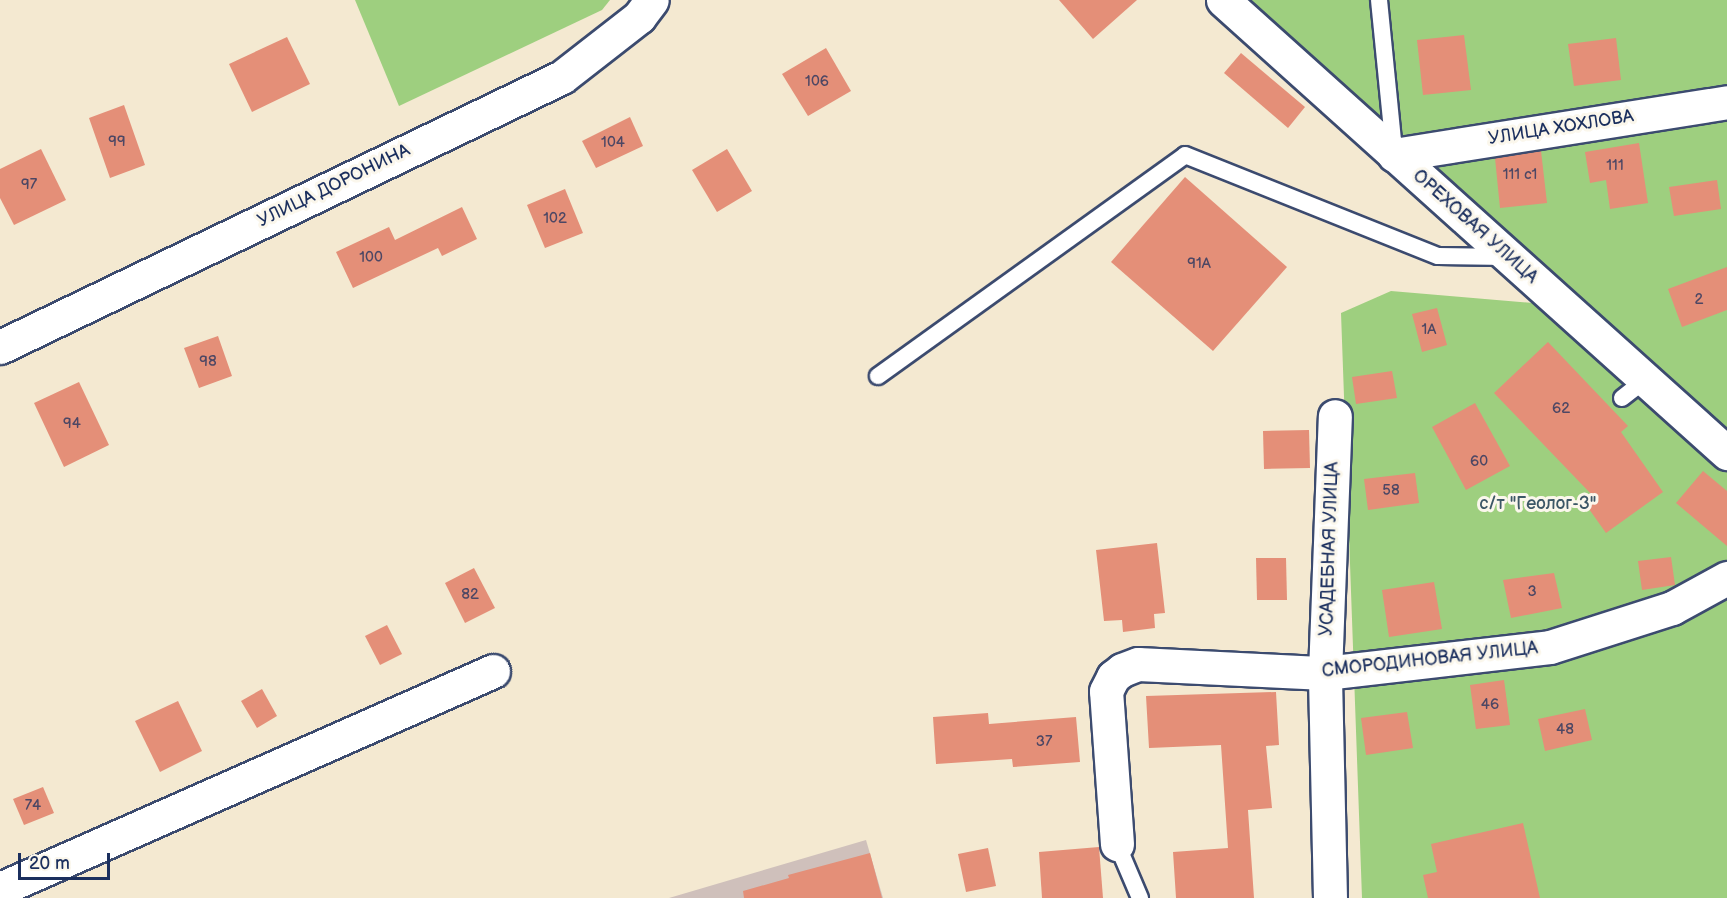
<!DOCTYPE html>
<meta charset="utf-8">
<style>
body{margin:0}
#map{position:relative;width:1727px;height:898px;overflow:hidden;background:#f4e9d1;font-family:"Balsamiq Sans",sans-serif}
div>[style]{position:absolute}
.industrial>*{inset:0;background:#cfc0bb}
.green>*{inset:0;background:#9ecf7f}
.building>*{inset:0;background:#e48f78}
.roads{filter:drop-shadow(2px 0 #3c4b6f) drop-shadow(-2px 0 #3c4b6f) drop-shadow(0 2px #3c4b6f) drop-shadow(0 -2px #3c4b6f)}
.lane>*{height:16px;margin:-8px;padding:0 8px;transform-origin:8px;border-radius:8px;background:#fff}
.street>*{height:33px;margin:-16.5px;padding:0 16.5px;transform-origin:16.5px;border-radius:16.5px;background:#fff}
span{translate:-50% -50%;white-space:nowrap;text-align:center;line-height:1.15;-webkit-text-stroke:6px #fbf7ec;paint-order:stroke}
.number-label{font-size:15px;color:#4d4764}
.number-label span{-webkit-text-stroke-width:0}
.street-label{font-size:18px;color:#1b2f5e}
.park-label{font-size:18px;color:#3c5766}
.scale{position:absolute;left:18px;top:853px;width:92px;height:27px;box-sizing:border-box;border:3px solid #1b2f5e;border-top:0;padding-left:8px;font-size:18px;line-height:21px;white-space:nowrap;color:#1b2f5e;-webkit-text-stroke:4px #fbf7ec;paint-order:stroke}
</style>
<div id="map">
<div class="industrial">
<i style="clip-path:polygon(866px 840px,883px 898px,669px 898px)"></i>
</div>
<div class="green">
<i style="clip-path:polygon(355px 0,610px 0,602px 10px,399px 106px)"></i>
<i style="clip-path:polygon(1224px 0,1727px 0,1727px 898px,1362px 898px,1341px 313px,1391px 291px,1533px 303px)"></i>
</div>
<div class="building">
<i style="clip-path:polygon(1059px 0,1137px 0,1093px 39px)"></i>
<i style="clip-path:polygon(1464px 35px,1471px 90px,1423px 95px,1417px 40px)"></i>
<i style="clip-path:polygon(287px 37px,310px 84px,252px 112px,229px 64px)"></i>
<i style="clip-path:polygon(1616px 38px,1621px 80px,1574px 86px,1568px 44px)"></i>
<i style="clip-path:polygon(826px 48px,851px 91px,808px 116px,782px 74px)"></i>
<i style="clip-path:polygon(1241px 53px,1305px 107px,1288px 128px,1224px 73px)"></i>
<i style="clip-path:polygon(124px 105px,145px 165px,110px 178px,89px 118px)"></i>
<i style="clip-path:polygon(630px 117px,643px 146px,596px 168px,582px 141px)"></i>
<i style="clip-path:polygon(1639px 143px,1648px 203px,1610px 209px,1606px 180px,1590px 183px,1585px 152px)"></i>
<i style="clip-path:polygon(41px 149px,66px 200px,14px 225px,0 198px,0 169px)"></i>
<i style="clip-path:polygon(727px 149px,752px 191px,717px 212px,692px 170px)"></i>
<i style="clip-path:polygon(1541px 151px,1547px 203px,1500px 208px,1495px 158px)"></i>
<i style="clip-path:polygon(1185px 177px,1287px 267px,1213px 351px,1111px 262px)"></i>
<i style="clip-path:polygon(1717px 180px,1721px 209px,1674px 216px,1669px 187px)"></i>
<i style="clip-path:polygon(565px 189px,583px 233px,545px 248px,527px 205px)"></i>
<i style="clip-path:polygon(462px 207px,477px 239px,442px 256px,438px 248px,353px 288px,336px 252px,389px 227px,395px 240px)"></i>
<i style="clip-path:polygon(1727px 267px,1727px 310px,1682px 327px,1668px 289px)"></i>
<i style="clip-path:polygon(1437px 308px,1447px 345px,1422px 352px,1412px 314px)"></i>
<i style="clip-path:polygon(218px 336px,232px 376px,199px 388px,184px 348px)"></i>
<i style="clip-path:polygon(1548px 342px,1628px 426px,1621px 432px,1663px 492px,1606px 533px,1584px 502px,1593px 496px,1494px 393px)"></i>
<i style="clip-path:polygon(1392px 371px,1397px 398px,1356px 404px,1352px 377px)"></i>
<i style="clip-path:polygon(79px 382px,109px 445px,64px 467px,34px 403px)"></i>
<i style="clip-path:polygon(1475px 403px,1510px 466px,1466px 490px,1432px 427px)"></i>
<i style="clip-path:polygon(1309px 430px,1310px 468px,1264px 469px,1263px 431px)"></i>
<i style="clip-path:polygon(1703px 471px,1727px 491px,1727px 546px,1676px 503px)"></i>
<i style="clip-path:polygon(1415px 473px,1419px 503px,1368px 510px,1364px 479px)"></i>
<i style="clip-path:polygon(1157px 543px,1165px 613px,1154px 614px,1155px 628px,1123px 632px,1122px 620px,1104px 621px,1096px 550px)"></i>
<i style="clip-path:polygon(1671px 557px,1675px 585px,1642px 590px,1638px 561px)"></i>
<i style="clip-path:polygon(1256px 558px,1286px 558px,1287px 600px,1257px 600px)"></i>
<i style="clip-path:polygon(474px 568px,495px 608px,465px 623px,445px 583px)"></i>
<i style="clip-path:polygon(1554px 573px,1562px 608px,1511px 618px,1503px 580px)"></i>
<i style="clip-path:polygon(1434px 582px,1442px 629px,1389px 637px,1382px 590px)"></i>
<i style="clip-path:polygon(387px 625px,402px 654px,380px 665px,365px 636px)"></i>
<i style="clip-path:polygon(1504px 680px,1510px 725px,1476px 729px,1470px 685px)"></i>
<i style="clip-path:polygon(262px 689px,277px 716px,257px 728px,241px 701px)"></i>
<i style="clip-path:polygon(1276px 692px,1279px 745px,1266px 746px,1272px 808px,1248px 810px,1254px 898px,1176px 898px,1173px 852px,1228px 848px,1221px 745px,1149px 748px,1146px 696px)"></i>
<i style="clip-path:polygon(178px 701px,202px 751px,160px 772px,135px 721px)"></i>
<i style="clip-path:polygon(1585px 709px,1592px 740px,1545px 751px,1538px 719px)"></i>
<i style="clip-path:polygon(1407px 712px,1413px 748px,1366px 755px,1361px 718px)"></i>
<i style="clip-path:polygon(988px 713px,989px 724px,1076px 717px,1080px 762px,1013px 767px,1012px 759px,936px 764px,933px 717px)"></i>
<i style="clip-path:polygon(43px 787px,54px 813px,24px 825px,13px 799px)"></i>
<i style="clip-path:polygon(1523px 823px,1540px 898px,1428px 898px,1423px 875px,1437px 872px,1431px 844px)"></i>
<i style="clip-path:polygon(1099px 847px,1103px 898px,1042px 898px,1039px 852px)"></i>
<i style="clip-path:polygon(988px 848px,996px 886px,966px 892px,958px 854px)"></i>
<i style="clip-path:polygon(870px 853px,882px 898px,744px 898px,743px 891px,789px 878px,788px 875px)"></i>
</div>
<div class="roads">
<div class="lane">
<i style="left:1379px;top:0;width:152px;rotate:84.3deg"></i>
<i style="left:878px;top:376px;width:378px;rotate:-35.7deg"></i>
<i style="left:1185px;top:155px;width:272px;rotate:21.8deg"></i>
<i style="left:1438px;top:256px;width:69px;rotate:0.8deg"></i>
<i style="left:1622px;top:398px;width:29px;rotate:-38deg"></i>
<i style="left:1117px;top:844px;width:59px;rotate:66.9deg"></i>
</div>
<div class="street">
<i style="left:1223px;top:0;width:678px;rotate:41.95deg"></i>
<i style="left:1394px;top:155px;width:337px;rotate:-9deg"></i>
<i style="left:0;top:347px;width:623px;rotate:-25.66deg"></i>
<i style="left:562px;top:77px;width:98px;rotate:-37.9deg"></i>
<i style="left:639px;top:17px;width:21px;rotate:-53deg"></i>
<i style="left:1117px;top:844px;width:153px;rotate:-94.1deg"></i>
<i style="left:1106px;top:691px;width:16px;rotate:-63deg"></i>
<i style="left:1113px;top:677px;width:11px;rotate:-38deg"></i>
<i style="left:1122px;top:670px;width:17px;rotate:-21deg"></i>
<i style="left:1138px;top:664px;width:187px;rotate:2.8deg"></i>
<i style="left:1325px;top:673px;width:226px;rotate:-6.6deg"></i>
<i style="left:1550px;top:647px;width:128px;rotate:-17.7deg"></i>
<i style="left:1672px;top:608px;width:63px;rotate:-28.6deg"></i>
<i style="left:0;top:889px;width:539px;rotate:-23.85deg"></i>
<i style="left:1330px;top:898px;width:225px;rotate:-91.3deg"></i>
<i style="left:1325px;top:673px;width:257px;rotate:-87.8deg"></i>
</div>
</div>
<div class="number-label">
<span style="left:817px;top:82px">106</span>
<span style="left:117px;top:142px">99</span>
<span style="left:613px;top:143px">104</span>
<span style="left:1615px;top:166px">111</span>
<span style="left:1520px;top:175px">111 с1</span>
<span style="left:29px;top:185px">97</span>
<span style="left:555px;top:219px">102</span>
<span style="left:371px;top:258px">100</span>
<span style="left:1199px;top:264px">91А</span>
<span style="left:1699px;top:300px">2</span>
<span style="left:1429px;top:330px">1А</span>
<span style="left:208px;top:362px">98</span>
<span style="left:1561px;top:409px">62</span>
<span style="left:72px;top:424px">94</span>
<span style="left:1479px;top:462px">60</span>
<span style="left:1391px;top:491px">58</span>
<span style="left:1532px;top:592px">3</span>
<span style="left:470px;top:595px">82</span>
<span style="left:1490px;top:705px">46</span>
<span style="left:1565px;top:730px">48</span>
<span style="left:1044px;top:742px">37</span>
<span style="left:33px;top:806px">74</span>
</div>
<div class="street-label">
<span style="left:1561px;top:128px;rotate:-9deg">УЛИЦА ХОХЛОВА</span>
<span style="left:334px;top:186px;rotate:-26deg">УЛИЦА ДОРОНИНА</span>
<span style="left:1475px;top:227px;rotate:42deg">ОРЕХОВАЯ УЛИЦА</span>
<span style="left:1330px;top:549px;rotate:-88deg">УСАДЕБНАЯ УЛИЦА</span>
<span style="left:1430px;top:660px;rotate:-6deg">СМОРОДИНОВАЯ УЛИЦА</span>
</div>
<div class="park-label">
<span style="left:1538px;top:504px">с/т "Геолог-3"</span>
</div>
<div class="scale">20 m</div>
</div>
